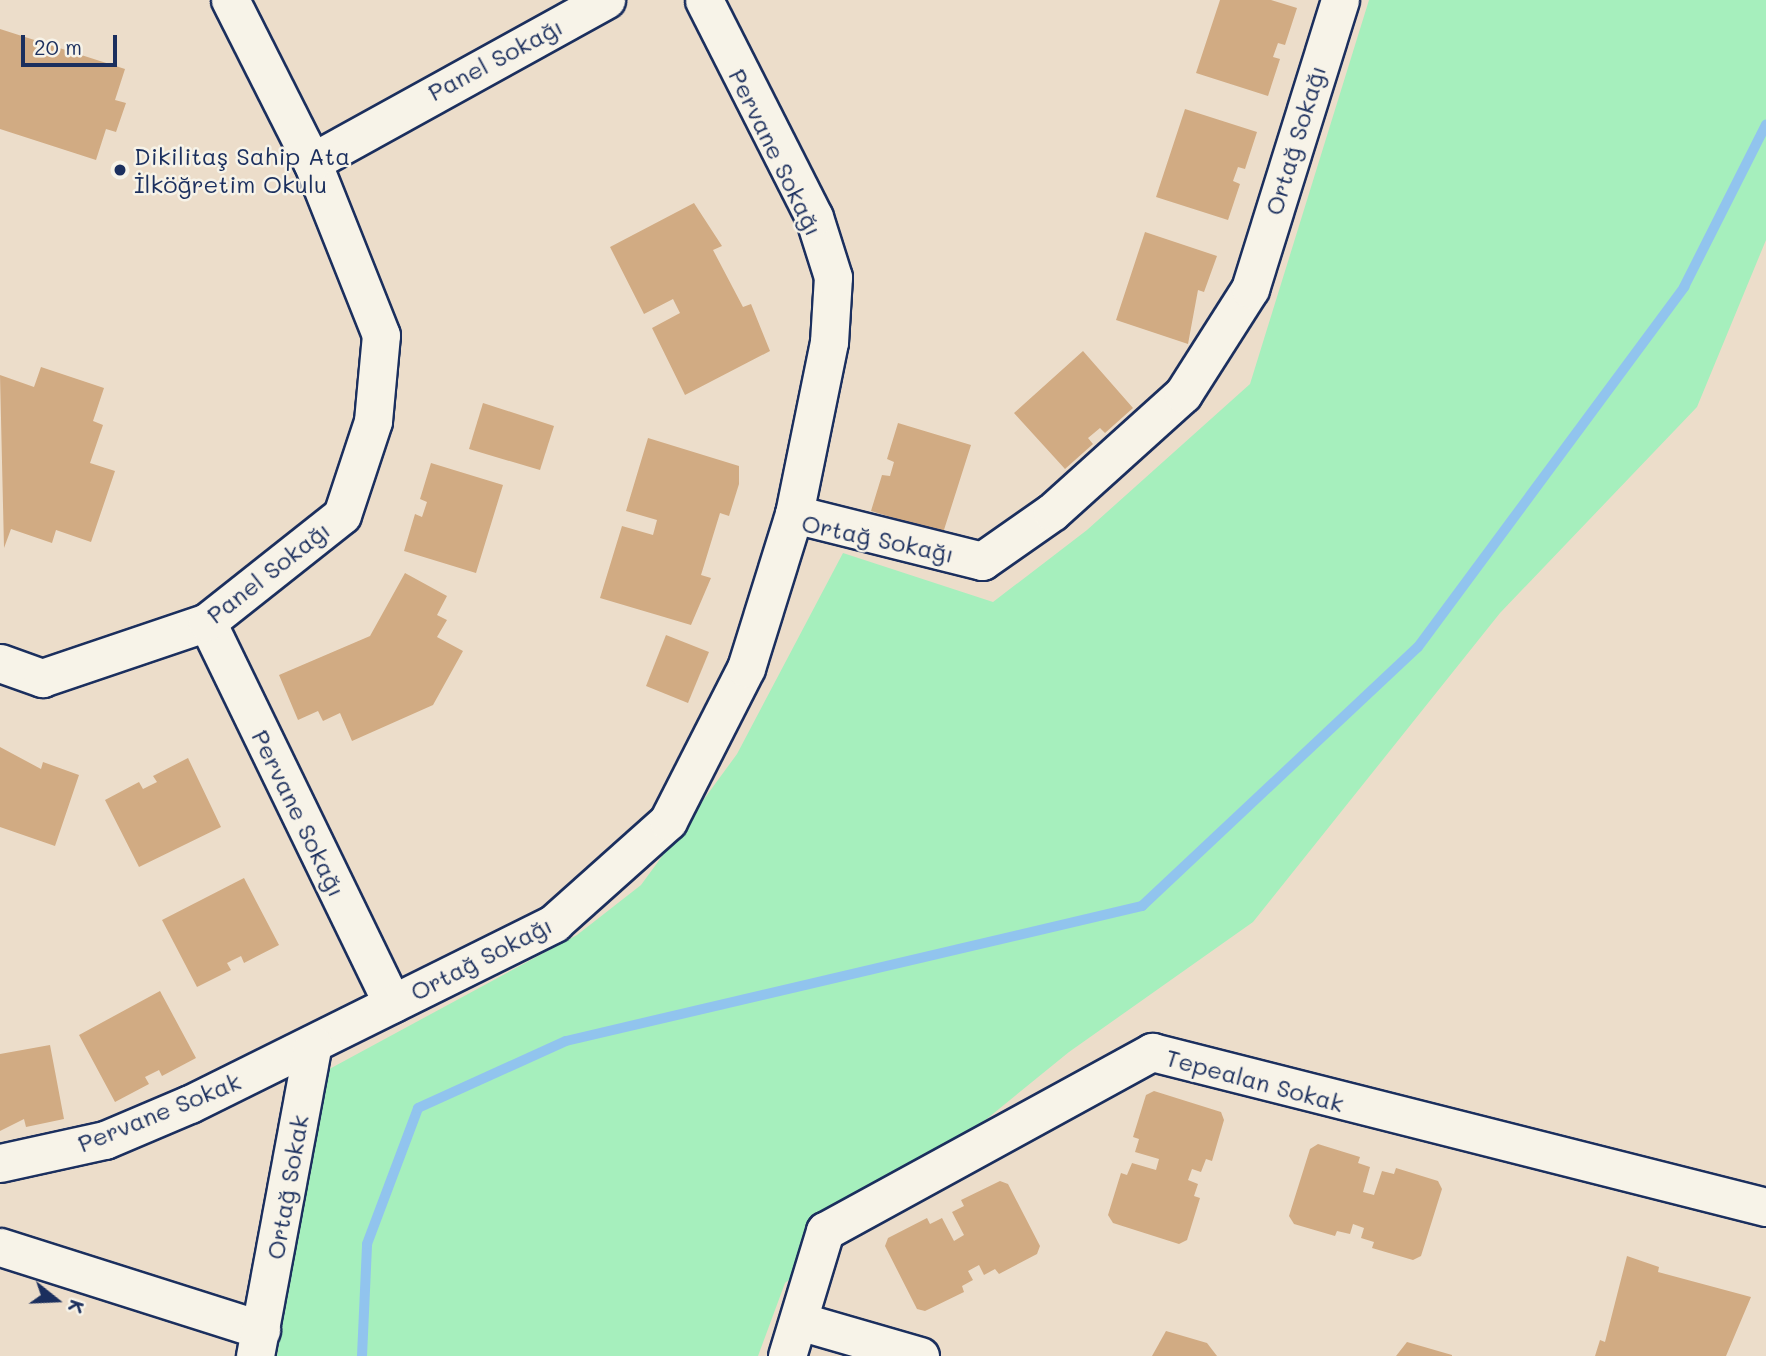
<!DOCTYPE html>
<meta charset="utf-8">
<style>
body{margin:0}
#map{position:relative;width:1766px;height:1356px;overflow:hidden;background:#ecddca;font-family:Mali,sans-serif}
div>[style]{position:absolute}
.green>*{inset:0;background:#a6efbd}
.stream>*{height:10px;margin:-5px;padding:0 5px;transform-origin:5px;border-radius:5px;background:#91c4ee}
.building>*{inset:0;background:#d1ab83}
.roads{filter:drop-shadow(2px 0 #1b2f5e) drop-shadow(-2px 0 #1b2f5e) drop-shadow(0 2px #1b2f5e) drop-shadow(0 -2px #1b2f5e)}
.minor>*{height:37px;margin:-18.5px;padding:0 18.5px;transform-origin:18.5px;border-radius:18.5px;background:#f7f3e8}
.dots>*{width:19px;height:19px;translate:-50% -50%;box-sizing:border-box;border:4px solid #f7f3e8;border-radius:50%}
span{translate:-50% -50%;white-space:nowrap;text-align:center;line-height:1.15;-webkit-text-stroke:5px #f7f3e8;paint-order:stroke}
.street-label{font-size:24px;color:#1b2f5e}
.poi-label{font-size:24px;color:#1b2f5e}
.left{translate:0 -50%;text-align:left}
.north{position:absolute;left:21px;top:1265px;width:70px;height:70px;-webkit-text-stroke:5px #f7f3e8;paint-order:stroke;rotate:108deg;font-size:19px;font-weight:700;line-height:28px;text-align:center;color:#1b2f5e}
.north::after{content:'';display:block;margin:auto;width:24px;height:32px;background:#1b2f5e;clip-path:polygon(50% 0,100% 100%,50% 72%,0 100%)}
.scale{position:absolute;left:21px;top:35px;width:96px;height:32px;box-sizing:border-box;border:4px solid #1b2f5e;border-top:0;padding-left:9px;font-size:21px;line-height:24px;white-space:nowrap;color:#1b2f5e;-webkit-text-stroke:5px #f7f3e8;paint-order:stroke}
</style>
<div id="map">
<div class="green">
<i style="clip-path:polygon(1369px 0,1766px 0,1766px 240px,1697px 407px,1500px 613px,1253px 922px,1069px 1052px,785px 1283px,758px 1356px,277px 1356px,322px 1073px,577px 935px,641px 885px,737px 754px,843px 553px,993px 602px,1087px 530px,1250px 384px)"></i>
</div>
<div class="stream">
<i style="left:362px;top:1356px;width:112px;rotate:-87.4deg"></i>
<i style="left:367px;top:1244px;width:145px;rotate:-69.4deg"></i>
<i style="left:418px;top:1108px;width:162px;rotate:-24.4deg"></i>
<i style="left:566px;top:1041px;width:592px;rotate:-13.19deg"></i>
<i style="left:1142px;top:906px;width:378px;rotate:-43.2deg"></i>
<i style="left:1418px;top:647px;width:448px;rotate:-53.5deg"></i>
<i style="left:1684px;top:287px;width:182px;rotate:-63.2deg"></i>
</div>
<div class="building">
<i style="clip-path:polygon(1220px 0,1271px 0,1297px 8px,1285px 45px,1278px 43px,1273px 57px,1280px 59px,1268px 96px,1196px 73px)"></i>
<i style="clip-path:polygon(0 29px,125px 69px,115px 100px,126px 103px,116px 132px,106px 129px,96px 160px,0 129px)"></i>
<i style="clip-path:polygon(1185px 109px,1257px 132px,1245px 169px,1238px 167px,1233px 181px,1240px 184px,1228px 220px,1156px 197px)"></i>
<i style="clip-path:polygon(694px 203px,722px 246px,713px 250px,743px 307px,751px 304px,770px 351px,685px 395px,652px 328px,680px 313px,673px 299px,644px 314px,610px 247px)"></i>
<i style="clip-path:polygon(1145px 232px,1217px 256px,1204px 292px,1198px 290px,1188px 344px,1116px 320px)"></i>
<i style="clip-path:polygon(1083px 351px,1133px 408px,1105px 433px,1100px 428px,1088px 438px,1093px 444px,1065px 469px,1014px 413px)"></i>
<i style="clip-path:polygon(41px 367px,104px 388px,93px 421px,103px 425px,90px 463px,115px 471px,91px 542px,56px 530px,52px 543px,11px 529px,4px 548px,0 375px,34px 387px)"></i>
<i style="clip-path:polygon(483px 403px,554px 426px,540px 470px,469px 449px)"></i>
<i style="clip-path:polygon(898px 423px,971px 445px,943px 533px,871px 511px,882px 475px,890px 476px,894px 462px,887px 459px)"></i>
<i style="clip-path:polygon(648px 438px,739px 466px,739px 484px,729px 516px,720px 513px,701px 575px,711px 578px,691px 625px,600px 598px,622px 526px,653px 535px,657px 520px,626px 511px)"></i>
<i style="clip-path:polygon(431px 463px,503px 485px,476px 573px,404px 551px,415px 514px,422px 517px,427px 502px,420px 499px)"></i>
<i style="clip-path:polygon(405px 573px,447px 596px,437px 615px,447px 620px,437px 637px,463px 651px,433px 705px,352px 741px,340px 713px,323px 721px,318px 711px,298px 720px,279px 675px,370px 636px)"></i>
<i style="clip-path:polygon(666px 635px,709px 652px,688px 703px,646px 686px)"></i>
<i style="clip-path:polygon(0 747px,41px 769px,43px 762px,79px 775px,55px 846px,0 827px)"></i>
<i style="clip-path:polygon(188px 758px,221px 827px,139px 867px,105px 800px,139px 782px,143px 789px,157px 782px,153px 776px)"></i>
<i style="clip-path:polygon(244px 878px,279px 945px,244px 963px,241px 956px,227px 963px,231px 970px,197px 987px,162px 920px)"></i>
<i style="clip-path:polygon(160px 991px,196px 1058px,162px 1076px,159px 1070px,145px 1077px,149px 1084px,115px 1102px,79px 1035px)"></i>
<i style="clip-path:polygon(50px 1045px,64px 1119px,26px 1127px,24px 1119px,0 1131px,0 1054px)"></i>
<i style="clip-path:polygon(1154px 1091px,1221px 1112px,1224px 1120px,1212px 1161px,1206px 1159px,1201px 1172px,1192px 1169px,1188px 1180px,1198px 1184px,1194px 1196px,1200px 1198px,1187px 1240px,1179px 1244px,1113px 1223px,1108px 1215px,1121px 1173px,1127px 1175px,1132px 1163px,1156px 1170px,1159px 1159px,1135px 1152px,1139px 1139px,1133px 1137px,1146px 1095px)"></i>
<i style="clip-path:polygon(1318px 1144px,1360px 1157px,1358px 1163px,1370px 1167px,1363px 1192px,1374px 1195px,1382px 1171px,1394px 1174px,1396px 1168px,1438px 1181px,1442px 1189px,1421px 1256px,1413px 1260px,1372px 1248px,1374px 1242px,1361px 1238px,1364px 1228px,1353px 1224px,1350px 1234px,1337px 1231px,1335px 1236px,1294px 1224px,1289px 1216px,1310px 1149px)"></i>
<i style="clip-path:polygon(1000px 1181px,1008px 1184px,1040px 1246px,1037px 1254px,999px 1274px,995px 1269px,984px 1275px,979px 1265px,968px 1271px,973px 1280px,962px 1286px,964px 1292px,925px 1311px,917px 1309px,885px 1246px,888px 1238px,927px 1218px,930px 1224px,942px 1218px,954px 1241px,964px 1235px,952px 1212px,964px 1206px,961px 1200px)"></i>
<i style="clip-path:polygon(1627px 1256px,1659px 1267px,1658px 1272px,1751px 1297px,1726px 1356px,1595px 1356px,1600px 1340px,1605px 1342px)"></i>
<i style="clip-path:polygon(1166px 1331px,1207px 1343px,1217px 1356px,1152px 1356px)"></i>
<i style="clip-path:polygon(1407px 1342px,1452px 1355px,1452px 1356px,1396px 1356px)"></i>
</div>
<div class="roads">
<div class="minor">
<i style="left:312px;top:162px;width:336px;rotate:-28.9deg"></i>
<i style="left:794px;top:514px;width:194px;rotate:14deg"></i>
<i style="left:982px;top:561px;width:85px;rotate:-35deg"></i>
<i style="left:1052px;top:512px;width:176px;rotate:-42deg"></i>
<i style="left:1183px;top:394px;width:125px;rotate:-57.5deg"></i>
<i style="left:1250px;top:289px;width:303px;rotate:-72.7deg"></i>
<i style="left:207px;top:622px;width:424px;rotate:64.1deg"></i>
<i style="left:0;top:663px;width:45px;rotate:19.7deg"></i>
<i style="left:42px;top:678px;width:174px;rotate:-18.7deg"></i>
<i style="left:207px;top:622px;width:172px;rotate:-38.4deg"></i>
<i style="left:342px;top:515px;width:99px;rotate:-71.7deg"></i>
<i style="left:373px;top:421px;width:86px;rotate:-84.7deg"></i>
<i style="left:381px;top:335px;width:186px;rotate:-111.7deg"></i>
<i style="left:312px;top:162px;width:182px;rotate:-116.8deg"></i>
<i style="left:0;top:1163px;width:107px;rotate:-12.4deg"></i>
<i style="left:105px;top:1140px;width:92px;rotate:-23deg"></i>
<i style="left:190px;top:1104px;width:407px;rotate:-26.4deg"></i>
<i style="left:554px;top:923px;width:153px;rotate:-41.8deg"></i>
<i style="left:668px;top:821px;width:172px;rotate:-63deg"></i>
<i style="left:746px;top:668px;width:161px;rotate:-72.7deg"></i>
<i style="left:794px;top:514px;width:176px;rotate:-78.5deg"></i>
<i style="left:829px;top:342px;width:65px;rotate:-86.5deg"></i>
<i style="left:833px;top:277px;width:63px;rotate:-107.6deg"></i>
<i style="left:814px;top:217px;width:243px;rotate:-116.9deg"></i>
<i style="left:0;top:1247px;width:274px;rotate:17.6deg"></i>
<i style="left:799px;top:1321px;width:126px;rotate:16.1deg"></i>
<i style="left:255px;top:1356px;width:317px;rotate:-79.5deg"></i>
<i style="left:787px;top:1356px;width:131px;rotate:-73.1deg"></i>
<i style="left:825px;top:1231px;width:373px;rotate:-28.7deg"></i>
<i style="left:1152px;top:1052px;width:633px;rotate:14.17deg"></i>
</div>
</div>
<div class="dots">
<i style="left:120px;top:170px;background:#1b2f5e"></i>
</div>
<div class="street-label">
<span style="left:495px;top:59px;rotate:-28deg">Panel Sokağı</span>
<span style="left:1295px;top:140px;rotate:-73deg">Ortağ Sokağı</span>
<span style="left:776px;top:152px;rotate:64deg">Pervane Sokağı</span>
<span style="left:878px;top:538px;rotate:12deg">Ortağ Sokağı</span>
<span style="left:268px;top:572px;rotate:-38deg">Panel Sokağı</span>
<span style="left:299px;top:813px;rotate:64deg">Pervane Sokağı</span>
<span style="left:481px;top:958px;rotate:-27deg">Ortağ Sokağı</span>
<span style="left:1255px;top:1080px;rotate:15deg">Tepealan Sokak</span>
<span style="left:159px;top:1112px;rotate:-22deg">Pervane Sokak</span>
<span style="left:287px;top:1187px;rotate:-80deg">Ortağ Sokak</span>
</div>
<div class="poi-label">
<span class="left" style="left:134px;top:170px">Dikilitaş Sahip Ata<br>İlköğretim Okulu</span>
</div>
<div class="north">K</div>
<div class="scale">20 m</div>
</div>
